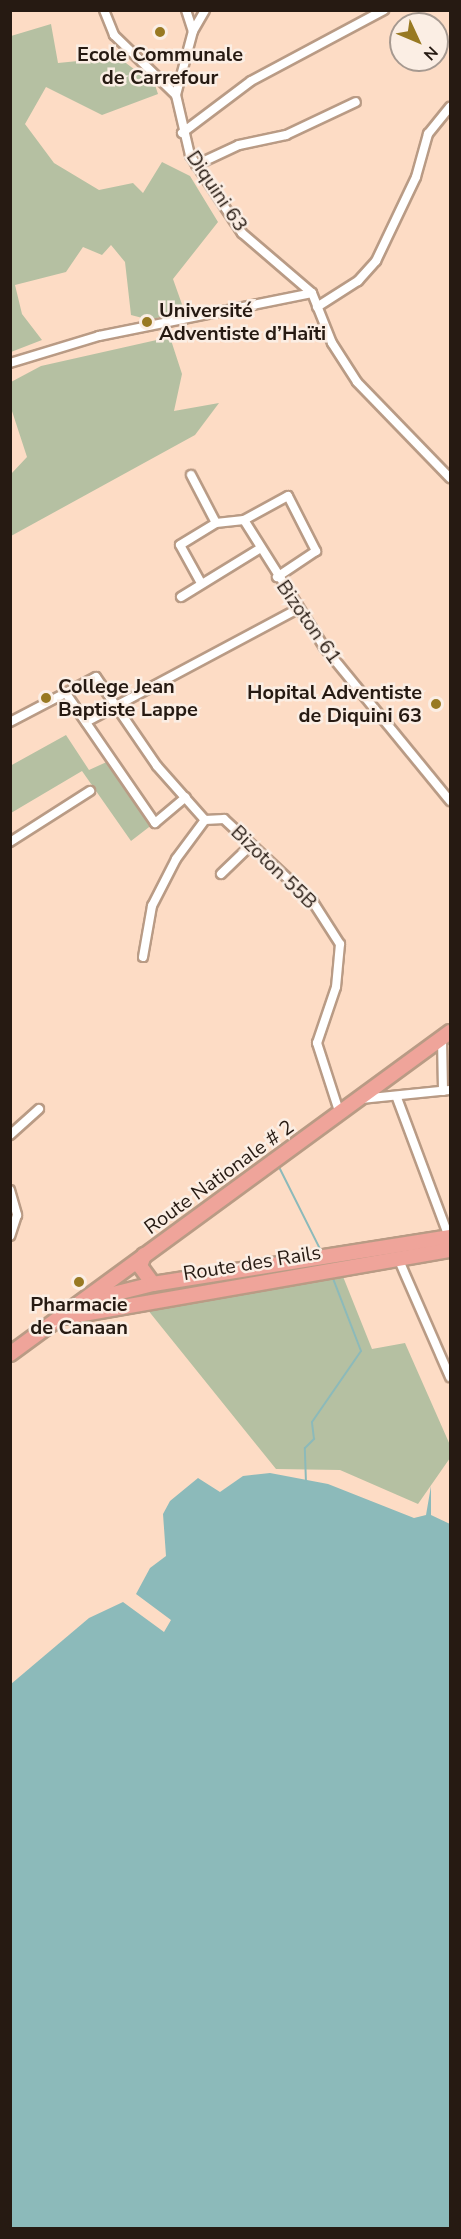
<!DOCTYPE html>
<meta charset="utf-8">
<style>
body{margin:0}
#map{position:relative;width:461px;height:2239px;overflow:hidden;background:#fddcc5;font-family:"Nunito Sans",sans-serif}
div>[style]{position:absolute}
.green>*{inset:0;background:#b5c0a2}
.water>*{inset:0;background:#8cbaba}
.stream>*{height:2px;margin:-1px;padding:0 1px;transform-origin:1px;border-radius:1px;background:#8cbaba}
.roads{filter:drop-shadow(2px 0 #b99b85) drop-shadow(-2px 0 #b99b85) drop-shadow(0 2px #b99b85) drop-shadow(0 -2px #b99b85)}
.street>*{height:8px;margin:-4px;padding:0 4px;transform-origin:4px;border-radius:4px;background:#fff}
.primary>*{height:14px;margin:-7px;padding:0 7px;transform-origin:7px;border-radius:7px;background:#efa49a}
.dots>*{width:16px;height:16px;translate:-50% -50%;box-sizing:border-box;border:3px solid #fbeee4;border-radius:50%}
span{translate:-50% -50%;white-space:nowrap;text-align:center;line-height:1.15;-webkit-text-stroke:5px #fbeee4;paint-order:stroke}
.poi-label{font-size:20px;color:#261a12;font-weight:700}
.left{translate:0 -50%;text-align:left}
.right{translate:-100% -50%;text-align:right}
.street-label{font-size:20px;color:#261a12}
.frame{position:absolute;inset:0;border:12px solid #261a12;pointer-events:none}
.north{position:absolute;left:389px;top:12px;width:60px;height:60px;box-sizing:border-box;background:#fbeee4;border:2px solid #a69990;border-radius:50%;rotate:134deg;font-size:16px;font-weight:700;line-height:24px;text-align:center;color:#261a12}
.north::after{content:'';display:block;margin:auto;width:21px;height:27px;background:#987922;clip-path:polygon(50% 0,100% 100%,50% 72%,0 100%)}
</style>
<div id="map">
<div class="green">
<i style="clip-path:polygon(51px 24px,58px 63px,118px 57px,155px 85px,158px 94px,102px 115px,46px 87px,25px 124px,54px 163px,99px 190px,133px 183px,143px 193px,162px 162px,190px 176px,218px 222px,173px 279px,184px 310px,150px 320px,131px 315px,125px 262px,111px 245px,102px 255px,83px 247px,66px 272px,15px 285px,22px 314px,42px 340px,11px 352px,11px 36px)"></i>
<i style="clip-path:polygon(170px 337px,182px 374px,174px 411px,219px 403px,195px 435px,11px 536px,11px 474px,27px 457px,11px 408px,11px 382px,41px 366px)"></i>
<i style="clip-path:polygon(66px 735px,89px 770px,111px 760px,153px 824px,131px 841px,82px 771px,11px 813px,10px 766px)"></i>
<i style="clip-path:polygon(342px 1274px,372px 1349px,405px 1343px,450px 1445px,450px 1458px,418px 1504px,340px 1470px,276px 1469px,143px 1304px)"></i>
</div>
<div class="water">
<i style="clip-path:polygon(270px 1473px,328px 1484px,414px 1518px,426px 1515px,431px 1486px,431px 1515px,450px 1524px,450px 2228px,11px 2228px,11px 1684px,89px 1618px,123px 1602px,164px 1632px,171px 1620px,136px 1594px,150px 1568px,166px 1556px,163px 1514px,170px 1501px,198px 1478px,220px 1492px,243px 1476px)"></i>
</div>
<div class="stream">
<i style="left:278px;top:1165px;width:96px;rotate:63.4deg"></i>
<i style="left:306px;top:1483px;width:35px;rotate:-92deg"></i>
<i style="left:305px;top:1448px;width:13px;rotate:-45deg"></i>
<i style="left:314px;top:1439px;width:17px;rotate:-97deg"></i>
<i style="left:312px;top:1422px;width:86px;rotate:-55.4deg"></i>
<i style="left:361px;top:1351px;width:80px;rotate:-111.1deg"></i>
</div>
<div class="roads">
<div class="street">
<i style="left:104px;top:10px;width:27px;rotate:68deg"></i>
<i style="left:114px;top:35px;width:86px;rotate:44.1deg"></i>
<i style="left:186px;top:10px;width:22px;rotate:72deg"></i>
<i style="left:193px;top:31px;width:66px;rotate:104.9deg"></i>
<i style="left:176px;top:95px;width:62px;rotate:76.9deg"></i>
<i style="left:190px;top:155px;width:94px;rotate:56.3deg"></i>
<i style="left:242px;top:233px;width:92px;rotate:40.6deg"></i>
<i style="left:312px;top:293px;width:54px;rotate:68.2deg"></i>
<i style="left:332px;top:343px;width:46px;rotate:57.3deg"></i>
<i style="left:357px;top:382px;width:134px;rotate:45.9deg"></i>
<i style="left:193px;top:31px;width:24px;rotate:-60deg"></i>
<i style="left:182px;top:133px;width:86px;rotate:-37deg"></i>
<i style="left:251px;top:81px;width:151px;rotate:-28.1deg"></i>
<i style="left:196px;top:165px;width:47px;rotate:-24.9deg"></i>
<i style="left:239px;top:145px;width:48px;rotate:-12deg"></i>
<i style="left:286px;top:135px;width:77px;rotate:-25.2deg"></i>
<i style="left:317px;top:307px;width:49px;rotate:-32.4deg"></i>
<i style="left:358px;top:281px;width:27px;rotate:-48deg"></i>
<i style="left:376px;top:261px;width:93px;rotate:-64.5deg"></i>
<i style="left:416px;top:177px;width:45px;rotate:-74.4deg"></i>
<i style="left:428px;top:134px;width:35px;rotate:-51deg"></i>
<i style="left:10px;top:363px;width:93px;rotate:-16.9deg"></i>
<i style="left:99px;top:336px;width:217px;rotate:-11.4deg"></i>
<i style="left:191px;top:475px;width:54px;rotate:62.5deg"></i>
<i style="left:244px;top:520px;width:150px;rotate:57.8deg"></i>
<i style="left:324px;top:647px;width:199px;rotate:50.7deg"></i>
<i style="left:201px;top:583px;width:43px;rotate:-118.9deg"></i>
<i style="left:180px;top:545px;width:42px;rotate:-31.4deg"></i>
<i style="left:216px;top:523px;width:28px;rotate:-6deg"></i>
<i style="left:244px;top:520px;width:50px;rotate:-28.6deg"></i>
<i style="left:288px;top:496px;width:62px;rotate:63deg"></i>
<i style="left:316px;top:551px;width:47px;rotate:146.3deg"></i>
<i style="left:181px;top:597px;width:92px;rotate:-31.6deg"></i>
<i style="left:65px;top:692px;width:159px;rotate:55.5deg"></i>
<i style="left:155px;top:823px;width:40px;rotate:-40deg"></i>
<i style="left:10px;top:722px;width:97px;rotate:-27.6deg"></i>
<i style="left:96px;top:677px;width:108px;rotate:55.6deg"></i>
<i style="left:157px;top:766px;width:72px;rotate:48.4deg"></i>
<i style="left:86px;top:722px;width:240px;rotate:-28.1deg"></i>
<i style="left:10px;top:842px;width:95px;rotate:-32.5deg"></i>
<i style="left:221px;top:874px;width:42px;rotate:-44deg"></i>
<i style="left:143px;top:957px;width:52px;rotate:-80deg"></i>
<i style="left:152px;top:906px;width:53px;rotate:-62.9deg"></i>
<i style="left:176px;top:859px;width:49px;rotate:-53.4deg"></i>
<i style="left:205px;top:820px;width:19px;rotate:-3deg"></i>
<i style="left:224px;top:819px;width:122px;rotate:43deg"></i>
<i style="left:313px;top:902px;width:50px;rotate:57.3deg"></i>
<i style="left:340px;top:944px;width:43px;rotate:95.3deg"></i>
<i style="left:336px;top:987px;width:59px;rotate:108.7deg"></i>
<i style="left:317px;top:1043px;width:75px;rotate:72.1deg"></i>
<i style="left:442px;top:1038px;width:53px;rotate:88.9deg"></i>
<i style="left:397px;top:1098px;width:148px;rotate:69.5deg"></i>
<i style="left:361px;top:1099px;width:89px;rotate:-5.8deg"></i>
<i style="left:10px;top:1135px;width:39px;rotate:-42deg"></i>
<i style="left:10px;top:1190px;width:26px;rotate:74deg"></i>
<i style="left:17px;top:1215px;width:22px;rotate:108deg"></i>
<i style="left:398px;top:1258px;width:130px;rotate:66.4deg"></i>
</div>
<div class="primary">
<i style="left:144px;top:1255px;width:12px;rotate:110deg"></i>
<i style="left:140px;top:1266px;width:22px;rotate:54deg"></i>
<i style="left:89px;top:1300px;width:66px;rotate:-14deg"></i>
<i style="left:153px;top:1284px;width:301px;rotate:-9deg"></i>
<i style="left:66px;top:1317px;width:390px;rotate:-9.9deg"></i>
<i style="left:10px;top:1354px;width:545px;rotate:-36.2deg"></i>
</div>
</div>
<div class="dots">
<i style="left:160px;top:32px;background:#987922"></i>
<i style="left:147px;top:322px;background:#987922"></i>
<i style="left:46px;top:698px;background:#987922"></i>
<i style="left:436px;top:704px;background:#987922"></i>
<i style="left:79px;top:1282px;background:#987922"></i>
</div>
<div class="poi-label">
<span style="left:160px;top:66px">Ecole Communale<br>de Carrefour</span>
<span class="left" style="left:159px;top:322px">Université<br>Adventiste d’Haïti</span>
<span class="left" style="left:58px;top:698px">College Jean<br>Baptiste Lappe</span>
<span class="right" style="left:422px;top:704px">Hopital Adventiste<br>de Diquini 63</span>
<span style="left:79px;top:1316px">Pharmacie<br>de Canaan</span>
</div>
<div class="street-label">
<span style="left:217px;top:191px;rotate:56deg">Diquini 63</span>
<span style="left:309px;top:622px;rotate:55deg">Bizoton 61</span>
<span style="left:274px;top:867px;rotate:44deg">Bizoton 55B</span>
<span style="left:219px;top:1177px;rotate:-36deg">Route Nationale # 2</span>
<span style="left:252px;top:1263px;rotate:-9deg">Route des Rails</span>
</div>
<div class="frame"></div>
<div class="north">N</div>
</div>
